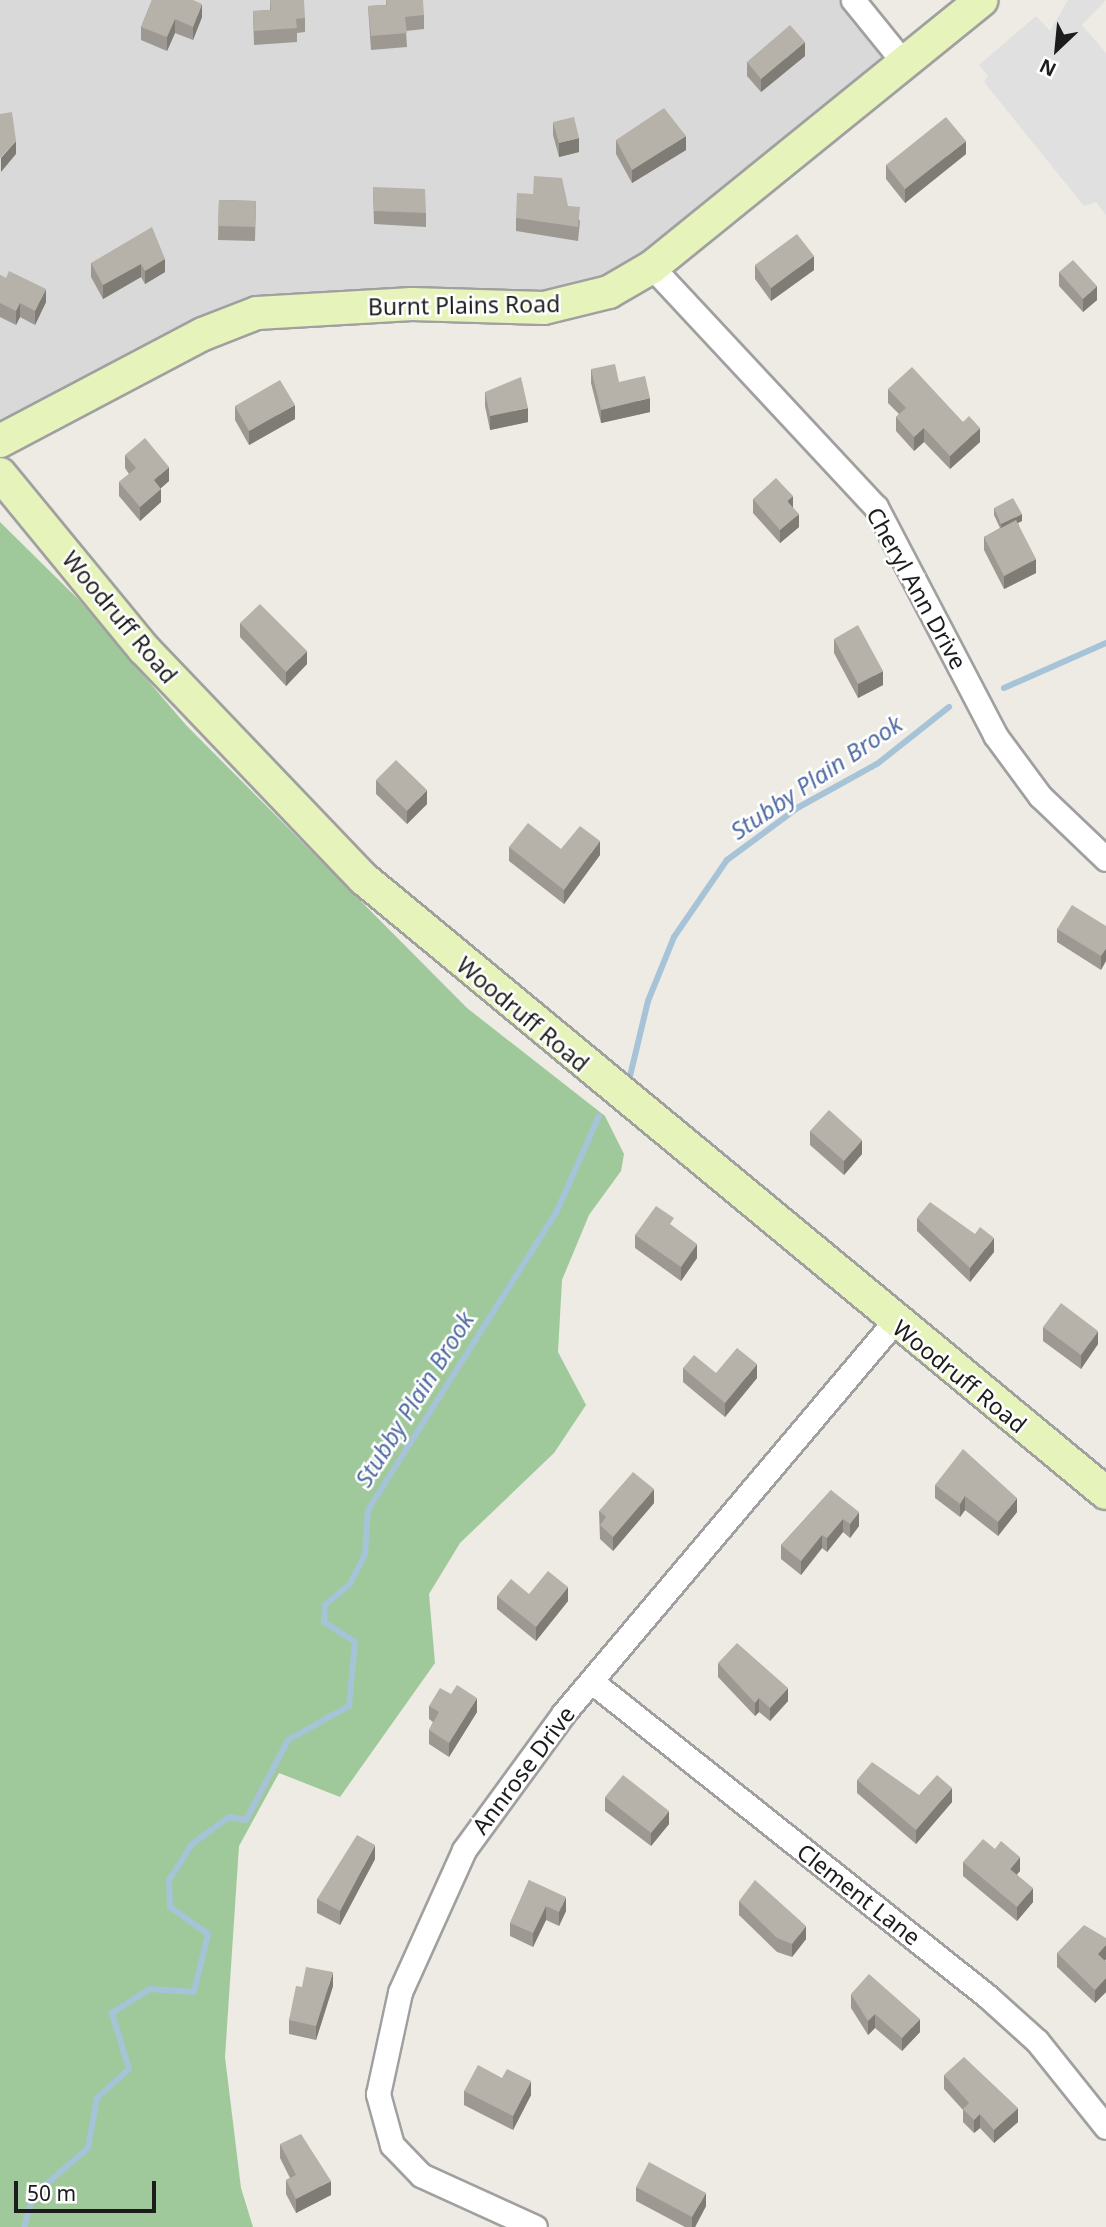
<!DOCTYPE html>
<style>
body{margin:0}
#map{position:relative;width:1106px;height:2227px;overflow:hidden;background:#edebe3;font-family:"Noto Sans",sans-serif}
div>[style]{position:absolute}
.residential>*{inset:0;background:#dad9d9}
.forest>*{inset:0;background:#a0c99b}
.parking>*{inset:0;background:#e0e0e0}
.stream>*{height:6px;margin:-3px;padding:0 3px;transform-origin:3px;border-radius:3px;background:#a6c3d7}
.roads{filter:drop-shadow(2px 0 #a0a0a0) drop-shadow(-2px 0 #a0a0a0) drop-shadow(0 2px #a0a0a0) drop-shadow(0 -2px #a0a0a0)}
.street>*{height:23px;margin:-11.5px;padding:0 11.5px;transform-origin:11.5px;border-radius:11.5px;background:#fff}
.secondary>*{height:32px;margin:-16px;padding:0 16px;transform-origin:16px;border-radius:16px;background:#e6f3ba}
.wall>*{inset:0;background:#9d9891}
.shaded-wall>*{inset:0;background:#7f7c76}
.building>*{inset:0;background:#b6b1a9}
span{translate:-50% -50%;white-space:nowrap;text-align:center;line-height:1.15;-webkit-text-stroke:5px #fff;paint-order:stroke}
.street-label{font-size:23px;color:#1c1c1c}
.water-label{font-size:24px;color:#516ca3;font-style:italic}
.north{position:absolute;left:1022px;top:14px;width:70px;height:70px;-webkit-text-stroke:5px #fff;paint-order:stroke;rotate:206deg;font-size:19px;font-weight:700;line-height:28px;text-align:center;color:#1c1c1c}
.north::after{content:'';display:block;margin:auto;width:24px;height:32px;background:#1c1c1c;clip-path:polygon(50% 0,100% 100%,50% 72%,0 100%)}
.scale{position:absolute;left:14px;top:2181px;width:142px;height:32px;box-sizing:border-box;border:4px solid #1c1c1c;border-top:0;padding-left:9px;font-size:21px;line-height:24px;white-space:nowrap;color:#1c1c1c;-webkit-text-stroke:5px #fff;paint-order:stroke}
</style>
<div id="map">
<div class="residential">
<i style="clip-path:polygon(0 0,853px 0,904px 63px,609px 292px,257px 313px,0 441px)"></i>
</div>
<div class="forest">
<i style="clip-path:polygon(0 522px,79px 600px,186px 725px,467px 1008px,605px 1116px,624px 1154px,621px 1171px,589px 1215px,562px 1280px,558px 1352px,586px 1405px,554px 1453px,460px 1543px,429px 1594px,435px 1663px,340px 1797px,279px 1773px,239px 1846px,225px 2057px,241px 2188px,253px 2227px,0 2227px)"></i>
</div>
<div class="parking">
<i style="clip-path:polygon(1068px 0,1106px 0,1082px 25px,1106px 53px,1106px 215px,1096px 202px,1084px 206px,984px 82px,988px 76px,979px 65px,1036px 16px,1050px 31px)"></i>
</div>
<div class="stream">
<i style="left:1004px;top:688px;width:111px;rotate:-23.8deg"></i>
<i style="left:630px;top:1076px;width:77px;rotate:-76.5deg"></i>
<i style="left:648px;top:1001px;width:69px;rotate:-67.9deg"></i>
<i style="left:674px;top:937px;width:93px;rotate:-55.5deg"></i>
<i style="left:727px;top:860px;width:89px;rotate:-36.4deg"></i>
<i style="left:799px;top:807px;width:89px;rotate:-28.9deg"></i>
<i style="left:877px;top:764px;width:92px;rotate:-38.4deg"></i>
<i style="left:24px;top:2227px;width:34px;rotate:-73deg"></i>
<i style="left:34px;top:2195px;width:72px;rotate:-41deg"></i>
<i style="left:88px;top:2148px;width:51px;rotate:-79.8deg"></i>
<i style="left:97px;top:2098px;width:43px;rotate:-42.2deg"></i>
<i style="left:129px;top:2069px;width:59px;rotate:-106.9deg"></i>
<i style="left:112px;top:2013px;width:45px;rotate:-32.3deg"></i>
<i style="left:150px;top:1989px;width:44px;rotate:3.9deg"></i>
<i style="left:194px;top:1992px;width:60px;rotate:-76.4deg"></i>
<i style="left:208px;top:1934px;width:47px;rotate:-144.6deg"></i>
<i style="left:170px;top:1907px;width:27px;rotate:-92deg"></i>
<i style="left:169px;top:1880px;width:43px;rotate:-57.4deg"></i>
<i style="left:192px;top:1844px;width:46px;rotate:-36.1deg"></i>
<i style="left:229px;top:1817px;width:17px;rotate:10deg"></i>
<i style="left:246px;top:1820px;width:90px;rotate:-62.3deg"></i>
<i style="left:288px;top:1740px;width:70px;rotate:-29.1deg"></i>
<i style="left:349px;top:1706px;width:64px;rotate:-84.6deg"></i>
<i style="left:355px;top:1642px;width:37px;rotate:-147deg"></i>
<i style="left:324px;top:1622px;width:17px;rotate:-87deg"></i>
<i style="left:325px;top:1605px;width:33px;rotate:-40deg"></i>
<i style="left:350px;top:1584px;width:34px;rotate:-63deg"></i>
<i style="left:365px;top:1554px;width:44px;rotate:-86.1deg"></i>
<i style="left:368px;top:1510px;width:352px;rotate:-57.7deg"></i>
<i style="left:556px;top:1213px;width:106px;rotate:-66.1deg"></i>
</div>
<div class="roads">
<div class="street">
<i style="left:853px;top:0;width:81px;rotate:51deg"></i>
<i style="left:652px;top:267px;width:328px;rotate:47deg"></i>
<i style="left:876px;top:507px;width:257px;rotate:62.4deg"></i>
<i style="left:995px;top:735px;width:76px;rotate:53.6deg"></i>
<i style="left:1040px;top:796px;width:91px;rotate:43.7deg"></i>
<i style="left:591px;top:1681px;width:506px;rotate:38.5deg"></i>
<i style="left:987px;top:1996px;width:67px;rotate:42deg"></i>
<i style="left:1037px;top:2041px;width:110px;rotate:51.3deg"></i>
<i style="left:535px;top:2227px;width:125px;rotate:-155.5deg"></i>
<i style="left:421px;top:2175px;width:42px;rotate:-134deg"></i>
<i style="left:392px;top:2145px;width:53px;rotate:-105.4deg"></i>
<i style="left:378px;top:2094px;width:104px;rotate:-77.8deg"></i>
<i style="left:400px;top:1992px;width:156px;rotate:-65.7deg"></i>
<i style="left:464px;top:1850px;width:168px;rotate:-53.9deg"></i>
<i style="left:563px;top:1714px;width:513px;rotate:-49.82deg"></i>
</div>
<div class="secondary">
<i style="left:0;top:441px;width:229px;rotate:-27.8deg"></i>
<i style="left:203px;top:334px;width:58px;rotate:-21.3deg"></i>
<i style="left:257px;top:313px;width:155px;rotate:-3.3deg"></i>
<i style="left:412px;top:304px;width:132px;rotate:1.7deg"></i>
<i style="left:544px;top:308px;width:67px;rotate:-13.8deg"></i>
<i style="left:609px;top:292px;width:50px;rotate:-30.2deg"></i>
<i style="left:652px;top:267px;width:424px;rotate:-39deg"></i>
<i style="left:0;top:474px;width:227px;rotate:50.6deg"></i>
<i style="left:144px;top:649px;width:318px;rotate:46.3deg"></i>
<i style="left:364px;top:879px;width:963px;rotate:39.61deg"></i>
</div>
</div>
<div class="wall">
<i style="clip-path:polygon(152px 0,202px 17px,193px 40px,175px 33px,167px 51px,141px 40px,141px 27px)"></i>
<i style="clip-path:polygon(270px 0,305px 18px,305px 32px,297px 33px,297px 42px,254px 45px,253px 11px,270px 10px)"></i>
<i style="clip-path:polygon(386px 0,424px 15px,424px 29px,406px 31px,407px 47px,371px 50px,368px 6px,386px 5px)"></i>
<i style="clip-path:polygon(805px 56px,761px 92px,747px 76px,747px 62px)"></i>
<i style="clip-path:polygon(553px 122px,579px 152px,559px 157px,553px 135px)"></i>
<i style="clip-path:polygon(616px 140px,686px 150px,632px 183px,616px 154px)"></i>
<i style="clip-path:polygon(966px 154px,905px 203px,886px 179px,886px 165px)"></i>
<i style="clip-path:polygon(373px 187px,426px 213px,426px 227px,374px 224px)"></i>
<i style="clip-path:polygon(533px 194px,568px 206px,580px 221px,578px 241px,516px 231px,516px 218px)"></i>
<i style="clip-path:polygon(219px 200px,256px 201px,255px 241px,218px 240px)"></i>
<i style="clip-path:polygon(165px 259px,165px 272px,145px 284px,141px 277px,103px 299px,91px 277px,91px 263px)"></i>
<i style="clip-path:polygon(755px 265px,814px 270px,771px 301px,755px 279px)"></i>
<i style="clip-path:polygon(1059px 272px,1097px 300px,1083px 312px,1059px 286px)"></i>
<i style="clip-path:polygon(0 275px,46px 302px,35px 325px,20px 317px,16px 325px,0 317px)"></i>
<i style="clip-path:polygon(591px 369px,619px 382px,650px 412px,601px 423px,591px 383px)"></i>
<i style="clip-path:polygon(888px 389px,963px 422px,980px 442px,950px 469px,924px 442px,914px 451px,896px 431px,896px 417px,899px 414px,888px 403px)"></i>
<i style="clip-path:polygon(485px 392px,528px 422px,490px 430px,485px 406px)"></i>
<i style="clip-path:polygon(235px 406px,295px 419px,249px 445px,235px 420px)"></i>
<i style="clip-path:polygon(125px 455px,169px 481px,161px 488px,161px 502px,140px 521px,119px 496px,119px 482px,129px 474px,125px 468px)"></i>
<i style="clip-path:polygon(753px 499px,793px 507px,799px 527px,780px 543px,753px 513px)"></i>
<i style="clip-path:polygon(994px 508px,1022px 521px,1018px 523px,1036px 573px,1004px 589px,984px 550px,984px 537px,1000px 528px,994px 515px)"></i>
<i style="clip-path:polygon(240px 623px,307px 664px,286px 686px,240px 637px)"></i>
<i style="clip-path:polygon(834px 639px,883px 685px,858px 698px,834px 653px)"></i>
<i style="clip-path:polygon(376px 780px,427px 804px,407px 824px,376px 794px)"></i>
<i style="clip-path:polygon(509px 847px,561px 849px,600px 855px,564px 904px,509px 861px)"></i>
<i style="clip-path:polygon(1106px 926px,1101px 970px,1057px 942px,1057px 929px)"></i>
<i style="clip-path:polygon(810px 1131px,862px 1154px,844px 1175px,810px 1145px)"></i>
<i style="clip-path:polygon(917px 1218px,994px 1252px,970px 1282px,917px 1231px)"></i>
<i style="clip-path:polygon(674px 1227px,697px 1258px,681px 1281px,635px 1248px,635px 1235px)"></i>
<i style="clip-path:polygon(1043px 1327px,1098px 1344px,1081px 1369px,1043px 1341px)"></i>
<i style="clip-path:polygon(683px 1368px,716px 1373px,757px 1378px,725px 1417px,683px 1382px)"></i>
<i style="clip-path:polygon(935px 1485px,1017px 1512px,998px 1536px,965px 1510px,960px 1517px,935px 1498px)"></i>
<i style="clip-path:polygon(831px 1490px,859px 1526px,850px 1538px,843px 1532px,827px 1552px,822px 1548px,801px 1575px,781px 1559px,781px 1545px)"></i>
<i style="clip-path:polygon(654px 1503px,613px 1551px,600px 1539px,599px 1511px)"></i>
<i style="clip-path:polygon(529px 1594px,568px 1601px,536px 1641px,497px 1609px,497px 1596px)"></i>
<i style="clip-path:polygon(718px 1663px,788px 1701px,770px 1721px,759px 1712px,755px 1716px,718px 1677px)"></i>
<i style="clip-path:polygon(451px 1694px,477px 1712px,449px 1757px,429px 1744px,429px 1730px,433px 1722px,429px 1719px,429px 1706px)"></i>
<i style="clip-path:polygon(857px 1780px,919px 1795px,952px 1802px,916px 1844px,857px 1793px)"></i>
<i style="clip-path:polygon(605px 1797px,669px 1824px,651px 1846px,605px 1811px)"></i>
<i style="clip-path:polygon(375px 1859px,340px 1925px,317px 1913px,317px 1899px)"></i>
<i style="clip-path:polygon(963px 1862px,1020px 1871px,1017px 1874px,1033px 1902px,1017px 1921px,963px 1876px)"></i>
<i style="clip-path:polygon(529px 1880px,566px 1911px,559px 1926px,546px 1920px,533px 1947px,510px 1936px,510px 1923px)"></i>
<i style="clip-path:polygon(739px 1901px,806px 1939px,792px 1957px,777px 1952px,739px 1915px)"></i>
<i style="clip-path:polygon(1106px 1938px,1106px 1959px,1105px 1960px,1106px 1962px,1106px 1992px,1095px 2003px,1057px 1967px,1057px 1953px)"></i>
<i style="clip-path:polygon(333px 1986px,316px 2040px,289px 2034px,289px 2020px,302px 1987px)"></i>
<i style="clip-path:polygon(851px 1994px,920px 2032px,902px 2051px,875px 2028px,868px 2035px,851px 2008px)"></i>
<i style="clip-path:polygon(944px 2075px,1018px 2122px,994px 2143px,980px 2128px,974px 2133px,963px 2122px,963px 2110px,944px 2089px)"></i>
<i style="clip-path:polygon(464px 2091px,531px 2095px,513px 2130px,464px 2105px)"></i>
<i style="clip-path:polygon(280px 2144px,331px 2195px,296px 2213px,286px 2194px,286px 2180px,290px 2178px,280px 2158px)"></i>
<i style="clip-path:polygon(636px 2187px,706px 2206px,695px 2227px,685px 2227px,636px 2201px)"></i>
</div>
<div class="shaded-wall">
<i style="clip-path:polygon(202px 4px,202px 17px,193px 40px,193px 27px)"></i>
<i style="clip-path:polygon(175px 19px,175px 33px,167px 51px,167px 37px)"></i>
<i style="clip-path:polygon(805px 42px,805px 56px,761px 92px,761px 79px)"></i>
<i style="clip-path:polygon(686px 136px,686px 150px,632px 183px,632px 170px)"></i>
<i style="clip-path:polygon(579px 138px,579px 152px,559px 157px,559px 143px)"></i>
<i style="clip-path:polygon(16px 141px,16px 154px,1px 172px,1px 158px)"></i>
<i style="clip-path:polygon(966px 141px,966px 154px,905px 203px,905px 189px)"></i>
<i style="clip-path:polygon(814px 256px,814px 270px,771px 301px,771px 288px)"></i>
<i style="clip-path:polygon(165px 259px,165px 272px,145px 284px,145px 271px)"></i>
<i style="clip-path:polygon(141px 264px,141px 277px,103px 299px,103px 285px)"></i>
<i style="clip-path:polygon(1097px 286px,1097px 300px,1083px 312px,1083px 299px)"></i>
<i style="clip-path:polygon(46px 289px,46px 302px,35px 325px,35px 311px)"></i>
<i style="clip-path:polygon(20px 303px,20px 317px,16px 325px,16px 311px)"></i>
<i style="clip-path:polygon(650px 398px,650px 412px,601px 423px,601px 410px)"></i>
<i style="clip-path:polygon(295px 405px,295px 419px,249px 445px,249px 431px)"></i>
<i style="clip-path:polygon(528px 408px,528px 422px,490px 430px,490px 416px)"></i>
<i style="clip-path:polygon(924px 428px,924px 442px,914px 451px,914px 437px)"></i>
<i style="clip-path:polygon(980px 428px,980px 442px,950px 469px,950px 456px)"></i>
<i style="clip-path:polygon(169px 467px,169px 481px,154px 494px,154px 480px)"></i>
<i style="clip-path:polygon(161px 489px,161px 502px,140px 521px,140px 507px)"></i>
<i style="clip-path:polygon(793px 496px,793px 510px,787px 501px)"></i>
<i style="clip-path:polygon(799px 514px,799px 527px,780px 543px,780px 530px)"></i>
<i style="clip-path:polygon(1022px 514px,1022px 521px,1001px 531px,1001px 524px)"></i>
<i style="clip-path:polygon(1036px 559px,1036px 573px,1004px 589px,1004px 576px)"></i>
<i style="clip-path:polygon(307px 651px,307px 664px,286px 686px,286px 672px)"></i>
<i style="clip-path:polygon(883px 671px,883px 685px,858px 698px,858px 684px)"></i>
<i style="clip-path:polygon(427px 790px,427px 804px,407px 824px,407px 811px)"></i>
<i style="clip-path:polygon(600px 841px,600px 855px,564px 904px,564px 890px)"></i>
<i style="clip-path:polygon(1106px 948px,1106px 961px,1101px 970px,1101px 956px)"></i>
<i style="clip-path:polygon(862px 1140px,862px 1154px,844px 1175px,844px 1161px)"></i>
<i style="clip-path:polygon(994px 1238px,994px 1252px,970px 1282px,970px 1268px)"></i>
<i style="clip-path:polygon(697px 1244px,697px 1258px,681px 1281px,681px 1267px)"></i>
<i style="clip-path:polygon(1098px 1331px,1098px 1344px,1081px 1369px,1081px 1355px)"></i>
<i style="clip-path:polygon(757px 1364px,757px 1378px,725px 1417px,725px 1403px)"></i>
<i style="clip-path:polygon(654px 1489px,654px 1503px,613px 1551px,613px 1537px)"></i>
<i style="clip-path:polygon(965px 1496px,965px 1510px,960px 1517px,960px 1504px)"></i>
<i style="clip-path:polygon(1017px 1498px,1017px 1512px,998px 1536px,998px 1522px)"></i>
<i style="clip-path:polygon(859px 1512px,859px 1526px,850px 1538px,850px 1524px)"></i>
<i style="clip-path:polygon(843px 1519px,843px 1532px,827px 1552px,827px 1538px)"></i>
<i style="clip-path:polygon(822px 1535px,822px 1548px,801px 1575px,801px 1561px)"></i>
<i style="clip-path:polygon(568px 1587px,568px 1601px,536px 1641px,536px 1627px)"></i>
<i style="clip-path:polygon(788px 1688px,788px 1701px,770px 1721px,770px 1708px)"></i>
<i style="clip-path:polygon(477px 1698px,477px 1712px,449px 1757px,449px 1743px)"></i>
<i style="clip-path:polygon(759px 1698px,759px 1712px,755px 1716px,755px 1703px)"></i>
<i style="clip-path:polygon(952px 1788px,952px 1802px,916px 1844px,916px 1830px)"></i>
<i style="clip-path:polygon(669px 1811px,669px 1824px,651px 1846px,651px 1833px)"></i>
<i style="clip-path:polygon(375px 1845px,375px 1859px,340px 1925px,340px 1911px)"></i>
<i style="clip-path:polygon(1020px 1857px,1020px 1871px,1010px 1882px,1010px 1869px)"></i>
<i style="clip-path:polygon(1033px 1888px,1033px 1902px,1017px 1921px,1017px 1907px)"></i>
<i style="clip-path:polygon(566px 1897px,566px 1911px,559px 1926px,559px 1912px)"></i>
<i style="clip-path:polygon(546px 1906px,546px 1920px,533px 1947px,533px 1933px)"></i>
<i style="clip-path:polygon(806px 1926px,806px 1939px,792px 1957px,792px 1944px)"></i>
<i style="clip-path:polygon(1106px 1945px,1106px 1959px,1098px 1968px,1098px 1954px)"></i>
<i style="clip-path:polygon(333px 1972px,333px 1986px,316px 2040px,316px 2026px)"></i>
<i style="clip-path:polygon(1106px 1978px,1106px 1992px,1095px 2003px,1095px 1990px)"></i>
<i style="clip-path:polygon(875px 2014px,875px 2028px,868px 2035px,868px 2021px)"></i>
<i style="clip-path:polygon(920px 2019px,920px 2032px,902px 2051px,902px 2038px)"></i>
<i style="clip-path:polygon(531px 2081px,531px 2095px,513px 2130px,513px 2116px)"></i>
<i style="clip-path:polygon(1018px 2108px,1018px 2122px,994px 2143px,994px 2130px)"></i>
<i style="clip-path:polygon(980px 2114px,980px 2128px,974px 2133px,974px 2120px)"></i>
<i style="clip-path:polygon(331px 2181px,331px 2195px,296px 2213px,296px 2199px)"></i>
<i style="clip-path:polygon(706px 2193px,706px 2206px,695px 2227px,692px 2227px,692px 2217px)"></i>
</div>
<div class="building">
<i style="clip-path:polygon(152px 0,193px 0,202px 4px,193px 27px,175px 19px,167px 37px,141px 27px)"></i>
<i style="clip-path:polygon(270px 0,304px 0,305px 18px,296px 19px,297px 28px,254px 31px,253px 11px,271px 10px)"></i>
<i style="clip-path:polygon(386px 0,423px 0,424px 15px,405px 17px,407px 33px,371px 36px,368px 6px,387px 5px)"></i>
<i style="clip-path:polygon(790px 25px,805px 42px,761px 79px,747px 62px)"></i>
<i style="clip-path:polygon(664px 108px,686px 136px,632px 170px,616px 140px)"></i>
<i style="clip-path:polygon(12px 112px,16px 141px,0 158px,0 114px)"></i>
<i style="clip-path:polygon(574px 117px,579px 138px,559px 143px,553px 122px)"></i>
<i style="clip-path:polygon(946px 117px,966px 141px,905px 189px,886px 165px)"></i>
<i style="clip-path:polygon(534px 176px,562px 178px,568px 206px,580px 207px,578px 227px,516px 218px,517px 193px,533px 194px)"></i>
<i style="clip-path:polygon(373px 187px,425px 189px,426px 213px,374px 211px)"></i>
<i style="clip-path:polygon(219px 200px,256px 201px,255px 227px,218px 226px)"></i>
<i style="clip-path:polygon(152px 227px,165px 259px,145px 271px,141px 264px,103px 285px,91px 263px)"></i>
<i style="clip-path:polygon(797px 234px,814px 256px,771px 288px,755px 265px)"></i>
<i style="clip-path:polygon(1073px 260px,1097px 286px,1083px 299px,1059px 272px)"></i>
<i style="clip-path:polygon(9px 271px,46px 289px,35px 311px,20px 303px,16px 311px,0 303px,0 275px,6px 278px)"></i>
<i style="clip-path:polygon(615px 364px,619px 382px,645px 376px,650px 398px,601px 410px,591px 369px)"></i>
<i style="clip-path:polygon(912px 367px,963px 422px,969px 416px,980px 428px,950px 456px,924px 428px,914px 437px,896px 417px,906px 408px,888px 389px)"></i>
<i style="clip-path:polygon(521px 377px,528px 408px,490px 416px,485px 392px)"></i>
<i style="clip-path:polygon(280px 380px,295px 405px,249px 431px,235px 406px)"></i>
<i style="clip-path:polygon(145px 438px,169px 467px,154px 480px,161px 489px,140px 507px,119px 482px,136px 468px,125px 455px)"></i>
<i style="clip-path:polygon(776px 478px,793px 496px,787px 501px,799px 514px,780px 530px,753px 499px)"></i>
<i style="clip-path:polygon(1013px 498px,1022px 514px,1001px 524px,994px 508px)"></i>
<i style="clip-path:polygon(1016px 520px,1036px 559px,1004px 576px,984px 537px)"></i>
<i style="clip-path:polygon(260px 604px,307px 651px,286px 672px,240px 623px)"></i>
<i style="clip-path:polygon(858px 625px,883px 671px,858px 684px,834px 639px)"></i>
<i style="clip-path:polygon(396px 760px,427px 790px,407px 811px,376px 780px)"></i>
<i style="clip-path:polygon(528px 823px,561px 849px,580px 826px,600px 841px,564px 890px,509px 847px)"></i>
<i style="clip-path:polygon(1072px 905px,1106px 926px,1106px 948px,1101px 956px,1057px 929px)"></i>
<i style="clip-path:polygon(829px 1110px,862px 1140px,844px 1161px,810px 1131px)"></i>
<i style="clip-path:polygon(930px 1202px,975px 1234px,980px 1227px,994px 1238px,970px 1268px,917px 1218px)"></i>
<i style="clip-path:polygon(656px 1206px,674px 1218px,670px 1224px,697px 1244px,681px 1267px,635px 1235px)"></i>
<i style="clip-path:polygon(1061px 1303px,1098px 1331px,1081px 1355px,1043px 1327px)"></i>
<i style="clip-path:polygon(737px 1348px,757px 1364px,725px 1403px,683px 1368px,694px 1355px,716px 1373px)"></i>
<i style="clip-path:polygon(963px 1449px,1017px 1498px,998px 1522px,965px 1496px,960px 1504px,935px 1485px)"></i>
<i style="clip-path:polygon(633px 1472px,654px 1489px,613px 1537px,600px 1525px,606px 1517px,599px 1511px)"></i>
<i style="clip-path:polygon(831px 1490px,859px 1512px,850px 1524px,843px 1519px,827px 1538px,822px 1535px,801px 1561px,781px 1545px)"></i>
<i style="clip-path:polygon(548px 1571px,568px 1587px,536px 1627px,497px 1596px,511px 1579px,529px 1594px)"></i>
<i style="clip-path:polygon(737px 1643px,788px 1688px,770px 1708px,759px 1698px,755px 1703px,718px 1663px)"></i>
<i style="clip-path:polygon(457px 1685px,477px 1698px,449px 1743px,429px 1730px,439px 1712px,429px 1706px,440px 1688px,451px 1694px)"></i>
<i style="clip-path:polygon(872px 1762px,919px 1795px,937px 1775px,952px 1788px,916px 1830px,857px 1780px)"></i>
<i style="clip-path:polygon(623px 1775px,669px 1811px,651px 1833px,605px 1797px)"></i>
<i style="clip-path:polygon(357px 1835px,375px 1845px,340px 1911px,317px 1899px)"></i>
<i style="clip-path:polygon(983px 1839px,995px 1849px,1001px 1841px,1020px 1857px,1010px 1869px,1033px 1888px,1017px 1907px,963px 1862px)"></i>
<i style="clip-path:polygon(529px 1880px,566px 1897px,559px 1912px,546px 1906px,533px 1933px,510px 1923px)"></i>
<i style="clip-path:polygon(755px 1880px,806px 1926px,792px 1944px,777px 1938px,739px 1901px)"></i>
<i style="clip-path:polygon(1084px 1925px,1106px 1938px,1106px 1945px,1098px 1954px,1106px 1962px,1106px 1978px,1095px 1990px,1057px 1953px)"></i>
<i style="clip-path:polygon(306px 1967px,333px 1972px,316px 2026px,289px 2020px,296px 1986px,302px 1987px)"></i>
<i style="clip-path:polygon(869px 1974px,920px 2019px,902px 2038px,875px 2014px,868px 2021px,851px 1994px)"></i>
<i style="clip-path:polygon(964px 2057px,1018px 2108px,994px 2130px,980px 2114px,974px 2120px,963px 2109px,969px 2103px,944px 2075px)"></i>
<i style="clip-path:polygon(478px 2065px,502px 2078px,507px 2069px,531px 2081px,513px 2116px,464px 2091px)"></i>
<i style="clip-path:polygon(301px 2134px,331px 2181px,296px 2199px,286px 2180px,296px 2175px,280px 2144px)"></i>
<i style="clip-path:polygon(649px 2162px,706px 2193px,692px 2217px,636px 2187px)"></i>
</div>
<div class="street-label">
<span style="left:464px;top:305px;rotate:-1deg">Burnt Plains Road</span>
<span style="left:917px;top:588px;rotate:61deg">Cheryl Ann Drive</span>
<span style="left:120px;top:617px;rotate:50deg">Woodruff Road</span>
<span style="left:523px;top:1014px;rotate:40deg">Woodruff Road</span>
<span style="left:960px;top:1376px;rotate:39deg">Woodruff Road</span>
<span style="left:523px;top:1770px;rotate:-53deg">Annrose Drive</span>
<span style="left:859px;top:1894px;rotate:38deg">Clement Lane</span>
</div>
<div class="water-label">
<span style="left:816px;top:777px;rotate:-34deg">Stubby Plain Brook</span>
<span style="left:414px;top:1399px;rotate:-58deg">Stubby Plain Brook</span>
</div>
<div class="north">N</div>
<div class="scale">50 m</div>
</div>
